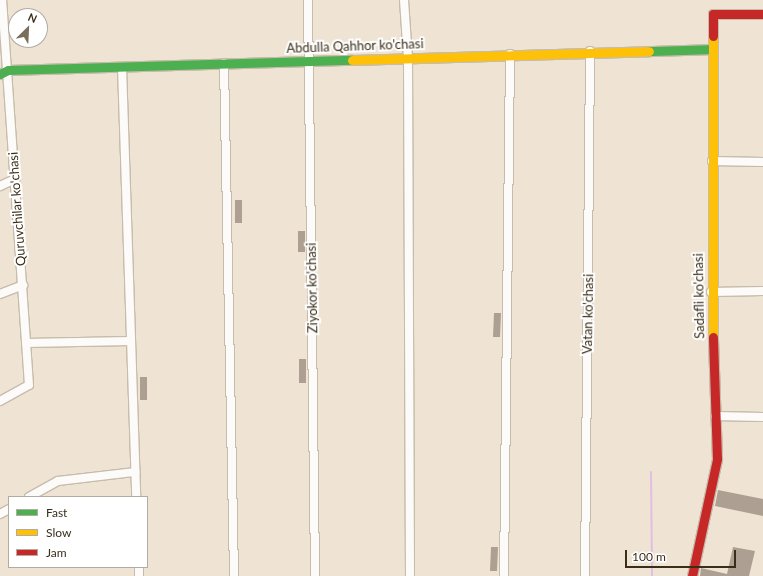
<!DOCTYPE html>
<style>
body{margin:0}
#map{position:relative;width:763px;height:576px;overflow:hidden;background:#efe4d4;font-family:Lato,sans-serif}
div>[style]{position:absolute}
.stream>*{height:2px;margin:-1px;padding:0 1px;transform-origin:1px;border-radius:1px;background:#e1bfe2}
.building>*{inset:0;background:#ada092}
.roads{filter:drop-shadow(1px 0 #c7bcab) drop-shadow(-1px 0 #c7bcab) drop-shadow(0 1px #c7bcab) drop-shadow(0 -1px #c7bcab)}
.street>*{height:8px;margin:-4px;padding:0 4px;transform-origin:4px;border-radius:4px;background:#fdfbf9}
.fast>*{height:9px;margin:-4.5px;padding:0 4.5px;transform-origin:4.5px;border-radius:4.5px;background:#4caf50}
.slow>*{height:9px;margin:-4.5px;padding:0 4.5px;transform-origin:4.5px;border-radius:4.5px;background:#ffc107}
.jam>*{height:9px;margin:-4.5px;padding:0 4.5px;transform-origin:4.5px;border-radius:4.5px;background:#c62828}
span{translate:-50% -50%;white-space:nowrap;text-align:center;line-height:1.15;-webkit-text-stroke:4px #fff;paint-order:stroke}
.street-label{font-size:13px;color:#3a2e19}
.legend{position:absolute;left:8px;top:496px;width:140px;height:72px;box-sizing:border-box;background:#fff;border:1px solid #b0aba3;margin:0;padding:5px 7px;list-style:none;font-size:12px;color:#3a2e19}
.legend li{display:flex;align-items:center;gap:8px;height:20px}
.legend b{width:20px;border:1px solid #b0aba3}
.north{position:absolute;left:8px;top:8px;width:40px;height:40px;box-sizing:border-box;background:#fff;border:1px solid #b0aba3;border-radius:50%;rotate:24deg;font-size:11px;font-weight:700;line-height:16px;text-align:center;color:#3a2e19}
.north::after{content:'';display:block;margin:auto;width:14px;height:18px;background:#796e5a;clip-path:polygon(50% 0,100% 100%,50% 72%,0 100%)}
.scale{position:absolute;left:625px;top:550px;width:111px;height:18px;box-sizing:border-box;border:2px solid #3a2e19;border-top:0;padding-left:5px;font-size:12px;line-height:14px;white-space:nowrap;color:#3a2e19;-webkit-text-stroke:3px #fff;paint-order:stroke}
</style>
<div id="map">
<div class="stream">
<i style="left:651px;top:472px;width:104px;rotate:89.4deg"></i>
</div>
<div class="building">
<i style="clip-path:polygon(235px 200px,242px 200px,242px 223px,235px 223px)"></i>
<i style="clip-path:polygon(298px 231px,305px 231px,305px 252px,298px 252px)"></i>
<i style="clip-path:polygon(494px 313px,501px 313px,500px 337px,493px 337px)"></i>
<i style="clip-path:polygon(299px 359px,306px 359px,306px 383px,299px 383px)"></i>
<i style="clip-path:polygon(140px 377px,147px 377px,147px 400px,140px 400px)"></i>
<i style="clip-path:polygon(718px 490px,763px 499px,763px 516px,715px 506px)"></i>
<i style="clip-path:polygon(491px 547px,498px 547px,497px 571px,490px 571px)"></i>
<i style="clip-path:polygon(733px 547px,755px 551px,749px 576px,700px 576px,701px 568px,727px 574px)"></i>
</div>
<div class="roads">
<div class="street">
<i style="left:308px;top:0;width:576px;rotate:89.3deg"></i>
<i style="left:404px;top:0;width:58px;rotate:86.1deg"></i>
<i style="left:408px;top:58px;width:518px;rotate:89.78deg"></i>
<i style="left:224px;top:63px;width:513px;rotate:88.88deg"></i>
<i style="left:122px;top:67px;width:430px;rotate:88.1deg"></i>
<i style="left:712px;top:161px;width:51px;rotate:1.1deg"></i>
<i style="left:0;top:186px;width:17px;rotate:-25deg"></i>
<i style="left:711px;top:292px;width:52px;rotate:-1.1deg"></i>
<i style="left:0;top:294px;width:25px;rotate:-21deg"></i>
<i style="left:26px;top:343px;width:105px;rotate:-1.1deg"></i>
<i style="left:0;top:401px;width:33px;rotate:-29deg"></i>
<i style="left:29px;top:385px;width:386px;rotate:-94deg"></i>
<i style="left:715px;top:416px;width:48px;rotate:1.2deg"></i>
<i style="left:29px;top:497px;width:33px;rotate:-29deg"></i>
<i style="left:58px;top:481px;width:78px;rotate:-6.7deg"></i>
<i style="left:0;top:514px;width:10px;rotate:-29deg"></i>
<i style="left:139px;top:567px;width:9px;rotate:90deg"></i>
<i style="left:504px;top:576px;width:522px;rotate:-89.34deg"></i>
<i style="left:585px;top:576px;width:525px;rotate:-89.45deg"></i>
</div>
<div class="fast">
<i style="left:649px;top:51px;width:62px;rotate:-1.8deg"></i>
<i style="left:0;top:74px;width:9px;rotate:-27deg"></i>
<i style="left:8px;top:70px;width:344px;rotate:-1.7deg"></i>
</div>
<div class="slow">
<i style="left:352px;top:60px;width:297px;rotate:-1.7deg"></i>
<i style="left:713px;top:337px;width:301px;rotate:-90deg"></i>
</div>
<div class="jam">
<i style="left:713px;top:36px;width:22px;rotate:-90deg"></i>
<i style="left:713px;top:14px;width:50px"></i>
<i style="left:692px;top:576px;width:120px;rotate:-77.9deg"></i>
<i style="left:717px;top:459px;width:122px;rotate:-91.9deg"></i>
</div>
</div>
<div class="street-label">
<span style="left:355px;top:46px;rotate:-2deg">Abdulla Qahhor ko'chasi</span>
<span style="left:17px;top:209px;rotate:-94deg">Quruvchilar ko'chasi</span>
<span style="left:312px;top:288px;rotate:-91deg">Ziyokor ko'chasi</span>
<span style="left:699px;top:296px;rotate:-91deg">Sadafli ko'chasi</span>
<span style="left:588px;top:314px;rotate:-89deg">Vatan ko'chasi</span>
</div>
<ul class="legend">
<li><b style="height:5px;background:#4caf50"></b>Fast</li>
<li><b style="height:5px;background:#ffc107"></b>Slow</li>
<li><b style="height:5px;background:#c62828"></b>Jam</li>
</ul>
<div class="north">N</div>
<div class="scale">100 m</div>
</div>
